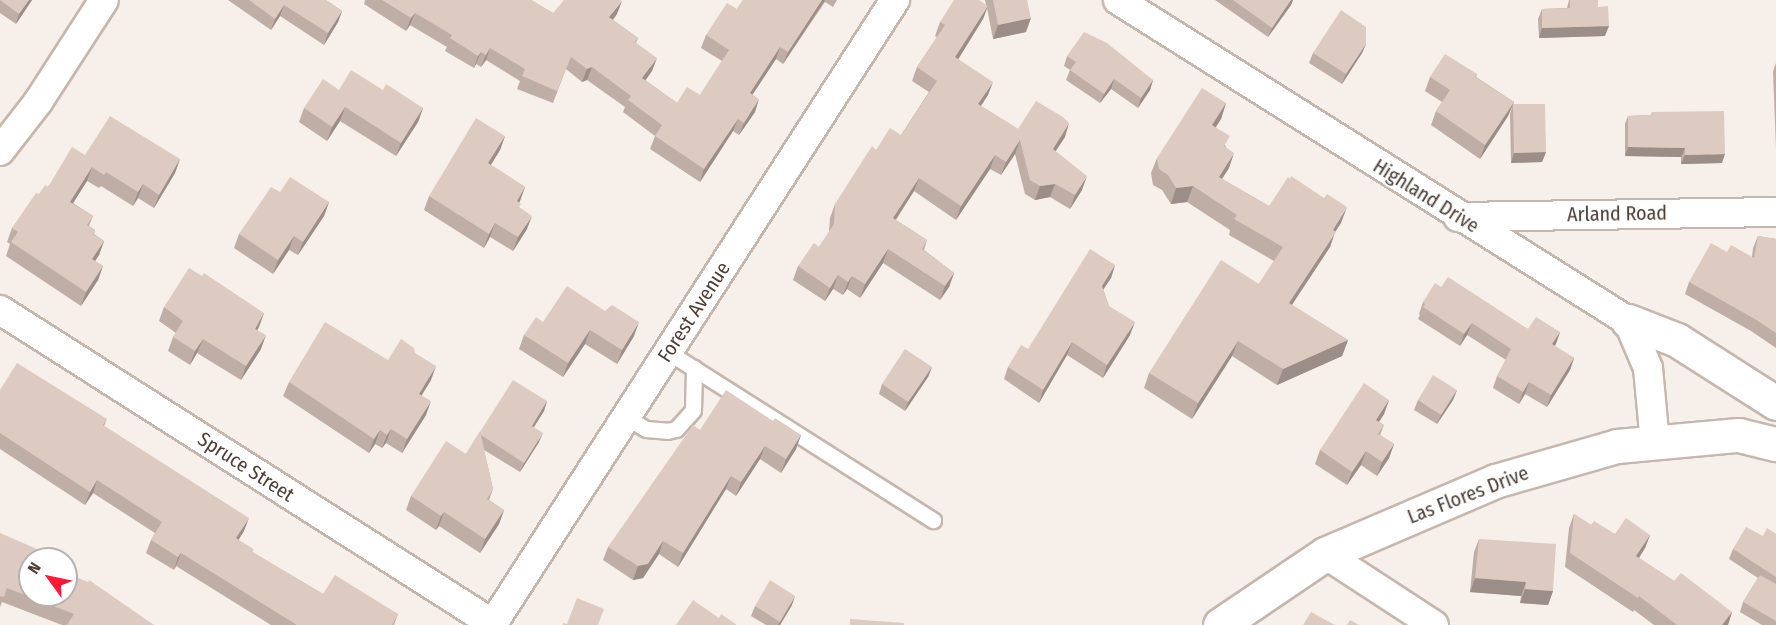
<!DOCTYPE html>
<style>
body{margin:0}
#map{position:relative;width:1776px;height:625px;overflow:hidden;background:#f7efea;font-family:"Fira Sans Condensed",sans-serif}
div>[style]{position:absolute}
.roads{filter:drop-shadow(2px 0 #c6b7ae) drop-shadow(-2px 0 #c6b7ae) drop-shadow(0 2px #c6b7ae) drop-shadow(0 -2px #c6b7ae)}
.service>*{height:15px;margin:-7.5px;padding:0 7.5px;transform-origin:7.5px;border-radius:7.5px;background:#fff}
.minor>*{height:28px;margin:-14px;padding:0 14px;transform-origin:14px;border-radius:14px;background:#fff}
.tertiary>*{height:33px;margin:-16.5px;padding:0 16.5px;transform-origin:16.5px;border-radius:16.5px;background:#fff}
.wall>*{inset:0;background:#beaea6}
.shaded-wall>*{inset:0;background:#9b8d87}
.building>*{inset:0;background:#ddcac1}
span{translate:-50% -50%;white-space:nowrap;text-align:center;line-height:1.15;-webkit-text-stroke:4.5px #fff;paint-order:stroke}
.street-label{font-size:20px;color:#4c3e37}
.north{position:absolute;left:18px;top:547px;width:60px;height:60px;box-sizing:border-box;background:#fff;border:2px solid #b7b2af;border-radius:50%;rotate:303deg;font-size:16px;font-weight:700;line-height:24px;text-align:center;color:#4c3e37}
.north::after{content:'';display:block;margin:auto;width:21px;height:27px;background:#ff1937;clip-path:polygon(50% 0,100% 100%,50% 72%,0 100%)}
</style>
<div id="map">
<div class="roads">
<div class="service">
<i style="left:668px;top:352px;width:314px;rotate:32.4deg"></i>
<i style="left:626px;top:417px;width:23px;rotate:31deg"></i>
<i style="left:646px;top:429px;width:21px;rotate:5deg"></i>
<i style="left:667px;top:431px;width:9px;rotate:-13deg"></i>
<i style="left:676px;top:429px;width:25px;rotate:-48deg"></i>
<i style="left:693px;top:410px;width:42px;rotate:-88.6deg"></i>
</div>
<div class="minor">
<i style="left:1118px;top:0;width:603px;rotate:32.19deg"></i>
<i style="left:1628px;top:321px;width:51px;rotate:66.9deg"></i>
<i style="left:1648px;top:368px;width:75px;rotate:84.7deg"></i>
<i style="left:0;top:151px;width:62px;rotate:-52.2deg"></i>
<i style="left:38px;top:102px;width:121px;rotate:-57.1deg"></i>
<i style="left:1458px;top:217px;width:318px;rotate:-0.9deg"></i>
<i style="left:0;top:310px;width:585px;rotate:32.49deg"></i>
<i style="left:1325px;top:554px;width:130px;rotate:33.1deg"></i>
<i style="left:492px;top:625px;width:744px;rotate:-57.19deg"></i>
</div>
<div class="tertiary">
<i style="left:1628px;top:321px;width:53px;rotate:21.2deg"></i>
<i style="left:1677px;top:340px;width:117px;rotate:32.5deg"></i>
<i style="left:1220px;top:625px;width:127px;rotate:-34.1deg"></i>
<i style="left:1325px;top:554px;width:185px;rotate:-23.2deg"></i>
<i style="left:1495px;top:481px;width:127px;rotate:-16deg"></i>
<i style="left:1617px;top:446px;width:122px;rotate:-5.2deg"></i>
<i style="left:1739px;top:435px;width:38px;rotate:14deg"></i>
</div>
</div>
<div class="wall">
<i style="clip-path:polygon(0 0,32px 0,16px 24px,0 13px)"></i>
<i style="clip-path:polygon(228px 0,326px 0,342px 11px,338px 22px,324px 45px,280px 16px,271px 30px)"></i>
<i style="clip-path:polygon(365px 0,531px 0,553px 13px,617px 14px,613px 20px,638px 38px,636px 43px,652px 71px,645px 80px,677px 103px,700px 95px,722px 61px,701px 48px,706px 35px,737px 9px,743px 0,837px 0,833px 7px,825px 2px,783px 64px,776px 59px,752px 95px,755px 112px,739px 135px,733px 131px,700px 182px,650px 149px,655px 136px,623px 112px,625px 107px,587px 80px,582px 82px,566px 69px,553px 103px,517px 89px,520px 81px,486px 60px,481px 67px,476px 64px,474px 68px,445px 51px,447px 47px,410px 25px,406px 31px,364px 4px)"></i>
<i style="clip-path:polygon(985px 0,1027px 0,1026px 32px,993px 39px,987px 8px,983px 19px,958px 59px,988px 95px,981px 106px,1018px 129px,1065px 137px,1055px 151px,1082px 190px,1070px 209px,1050px 197px,1035px 200px,1025px 194px,1015px 154px,1001px 175px,990px 169px,956px 220px,914px 191px,896px 220px,927px 240px,924px 250px,954px 273px,949px 287px,940px 300px,883px 263px,860px 298px,847px 289px,843px 295px,833px 289px,825px 301px,793px 280px,798px 266px,819px 247px,829px 232px,830px 218px,835px 204px,876px 150px,901px 135px,929px 92px,912px 81px,917px 67px,937px 37px,935px 36px,940px 22px,986px 5px)"></i>
<i style="clip-path:polygon(1215px 0,1293px 0,1291px 5px,1268px 37px)"></i>
<i style="clip-path:polygon(1569px 0,1598px 0,1598px 7px,1605px 36px,1539px 38px,1538px 19px,1542px 9px,1567px 8px)"></i>
<i style="clip-path:polygon(1366px 44px,1362px 53px,1342px 84px,1309px 63px,1313px 53px)"></i>
<i style="clip-path:polygon(1067px 56px,1153px 80px,1150px 90px,1138px 108px,1111px 89px,1100px 103px,1066px 80px,1070px 70px,1064px 66px)"></i>
<i style="clip-path:polygon(1776px 63px,1776px 149px,1773px 71px)"></i>
<i style="clip-path:polygon(1477px 74px,1476px 77px,1514px 102px,1508px 116px,1480px 159px,1431px 125px,1436px 111px,1442px 102px,1425px 91px,1430px 77px)"></i>
<i style="clip-path:polygon(383px 90px,423px 108px,418px 122px,396px 156px,340px 121px,327px 141px,299px 122px,304px 108px)"></i>
<i style="clip-path:polygon(1226px 103px,1221px 119px,1216px 127px,1226px 147px,1229px 168px,1222px 179px,1269px 206px,1341px 223px,1335px 232px,1330px 247px,1292px 305px,1348px 340px,1342px 356px,1277px 385px,1232px 356px,1192px 419px,1144px 388px,1149px 373px,1259px 284px,1274px 261px,1229px 235px,1230px 230px,1187px 202px,1171px 204px,1162px 190px,1153px 185px,1151px 173px,1157px 158px)"></i>
<i style="clip-path:polygon(1513px 104px,1546px 152px,1542px 162px,1511px 163px,1510px 114px)"></i>
<i style="clip-path:polygon(1652px 112px,1722px 163px,1681px 164px,1681px 157px,1625px 156px,1625px 124px,1628px 116px,1651px 115px)"></i>
<i style="clip-path:polygon(505px 136px,500px 150px,491px 165px,525px 187px,519px 203px,519px 207px,527px 229px,513px 251px,490px 237px,484px 248px,424px 210px,429px 196px)"></i>
<i style="clip-path:polygon(85px 155px,180px 159px,175px 173px,154px 208px,138px 198px,133px 206px,101px 186px,99px 188px,87px 181px,73px 203px,93px 216px,89px 226px,95px 230px,94px 234px,104px 241px,99px 255px,95px 261px,103px 266px,98px 280px,81px 306px,6px 256px,10px 244px,7px 242px,12px 228px,39px 194px)"></i>
<i style="clip-path:polygon(280px 192px,329px 202px,324px 216px,298px 255px,289px 250px,273px 274px,234px 248px,239px 234px)"></i>
<i style="clip-path:polygon(1758px 236px,1776px 239px,1776px 348px,1751px 331px,1685px 294px,1689px 282px,1752px 257px,1753px 248px)"></i>
<i style="clip-path:polygon(1115px 265px,1111px 278px,1103px 289px,1109px 306px,1130px 335px,1103px 378px,1067px 355px,1039px 403px,1004px 379px,1008px 367px,1028px 349px)"></i>
<i style="clip-path:polygon(1441px 287px,1528px 329px,1560px 332px,1554px 346px,1574px 358px,1570px 370px,1547px 407px,1525px 394px,1519px 404px,1493px 388px,1497px 376px,1506px 360px,1467px 335px,1460px 346px,1418px 319px,1420px 315px,1419px 314px,1423px 302px)"></i>
<i style="clip-path:polygon(164px 307px,264px 313px,257px 330px,261px 349px,241px 380px,197px 353px,190px 365px,168px 351px,173px 337px,176px 333px,159px 321px)"></i>
<i style="clip-path:polygon(543px 322px,634px 336px,617px 364px,585px 344px,563px 377px,519px 349px,524px 335px)"></i>
<i style="clip-path:polygon(415px 353px,431px 380px,422px 395px,426px 415px,402px 453px,386px 443px,382px 448px,375px 444px,369px 453px,283px 396px,289px 382px,388px 360px)"></i>
<i style="clip-path:polygon(932px 367px,928px 377px,905px 411px,879px 394px,882px 384px)"></i>
<i style="clip-path:polygon(0 390px,107px 419px,104px 426px,244px 531px,238px 540px,253px 549px,252px 552px,323px 594px,398px 614px,394px 625px,271px 625px,176px 566px,174px 570px,146px 553px,151px 540px,155px 533px,93px 493px,85px 505px,0 449px)"></i>
<i style="clip-path:polygon(1457px 390px,1453px 400px,1437px 424px,1414px 410px,1418px 400px)"></i>
<i style="clip-path:polygon(1389px 400px,1384px 414px,1379px 422px,1384px 425px,1380px 435px,1394px 444px,1389px 458px,1377px 476px,1361px 465px,1347px 485px,1315px 464px,1320px 450px)"></i>
<i style="clip-path:polygon(547px 401px,544px 411px,534px 427px,539px 442px,520px 472px,484px 450px,493px 489px,489px 500px,504px 510px,499px 524px,480px 553px,439px 526px,436px 530px,406px 510px,411px 496px,466px 454px,480px 432px)"></i>
<i style="clip-path:polygon(773px 421px,801px 435px,796px 449px,781px 473px,760px 459px,736px 496px,726px 489px,678px 567px,659px 554px,643px 578px,633px 580px,603px 560px,608px 547px,700px 430px)"></i>
<i style="clip-path:polygon(1574px 514px,1591px 525px,1615px 534px,1650px 535px,1645px 548px,1639px 558px,1674px 581px,1732px 612px,1728px 625px,1654px 625px,1634px 610px,1633px 612px,1565px 567px,1569px 528px)"></i>
<i style="clip-path:polygon(0 533px,30px 559px,154px 625px,62px 625px,2px 602px,0 607px)"></i>
<i style="clip-path:polygon(1776px 534px,1776px 625px,1762px 625px,1740px 612px,1743px 602px,1758px 578px,1729px 559px,1733px 549px,1763px 536px)"></i>
<i style="clip-path:polygon(1479px 539px,1553px 591px,1548px 605px,1520px 603px,1521px 596px,1470px 592px,1474px 552px)"></i>
<i style="clip-path:polygon(792px 605px,780px 625px,766px 625px,751px 616px,755px 606px)"></i>
</div>
<div class="shaded-wall">
<i style="clip-path:polygon(29px 0,32px 0,16px 24px,19px 14px)"></i>
<i style="clip-path:polygon(822px 0,825px 0,783px 64px,788px 52px)"></i>
<i style="clip-path:polygon(1291px 0,1293px 0,1291px 5px,1268px 37px,1272px 28px)"></i>
<i style="clip-path:polygon(622px 1px,617px 14px,605px 30px,609px 17px)"></i>
<i style="clip-path:polygon(284px 5px,280px 16px,271px 30px,275px 19px)"></i>
<i style="clip-path:polygon(988px 6px,983px 19px,951px 71px,955px 57px)"></i>
<i style="clip-path:polygon(342px 11px,338px 22px,324px 45px,328px 33px)"></i>
<i style="clip-path:polygon(415px 13px,410px 25px,406px 31px,411px 18px)"></i>
<i style="clip-path:polygon(1031px 18px,1026px 32px,993px 39px,998px 25px)"></i>
<i style="clip-path:polygon(1609px 26px,1605px 36px,1539px 38px,1542px 28px)"></i>
<i style="clip-path:polygon(1366px 44px,1362px 53px,1342px 84px,1346px 74px)"></i>
<i style="clip-path:polygon(780px 47px,776px 59px,745px 106px,750px 93px)"></i>
<i style="clip-path:polygon(490px 48px,486px 60px,481px 67px,486px 55px)"></i>
<i style="clip-path:polygon(481px 52px,476px 64px,474px 68px,478px 56px)"></i>
<i style="clip-path:polygon(657px 58px,652px 71px,638px 91px,642px 78px)"></i>
<i style="clip-path:polygon(592px 67px,587px 80px,582px 82px,587px 69px)"></i>
<i style="clip-path:polygon(1114px 79px,1111px 89px,1100px 103px,1104px 94px)"></i>
<i style="clip-path:polygon(1153px 80px,1150px 90px,1138px 108px,1141px 98px)"></i>
<i style="clip-path:polygon(993px 82px,988px 95px,973px 117px,978px 104px)"></i>
<i style="clip-path:polygon(759px 99px,755px 112px,739px 135px,744px 123px)"></i>
<i style="clip-path:polygon(1514px 102px,1508px 116px,1480px 159px,1485px 145px)"></i>
<i style="clip-path:polygon(1226px 103px,1221px 119px,1207px 140px,1212px 125px)"></i>
<i style="clip-path:polygon(345px 107px,340px 121px,327px 141px,332px 127px)"></i>
<i style="clip-path:polygon(423px 108px,418px 122px,396px 156px,401px 143px)"></i>
<i style="clip-path:polygon(738px 119px,733px 131px,700px 182px,704px 169px)"></i>
<i style="clip-path:polygon(1069px 123px,1065px 137px,1048px 163px,1053px 149px)"></i>
<i style="clip-path:polygon(505px 136px,500px 150px,483px 177px,488px 163px)"></i>
<i style="clip-path:polygon(1020px 140px,1015px 154px,1001px 175px,1006px 162px)"></i>
<i style="clip-path:polygon(1628px 147px,1685px 148px,1681px 157px,1625px 156px)"></i>
<i style="clip-path:polygon(1546px 152px,1542px 162px,1511px 163px,1514px 153px)"></i>
<i style="clip-path:polygon(1234px 153px,1229px 168px,1213px 192px,1219px 177px)"></i>
<i style="clip-path:polygon(1725px 154px,1722px 163px,1681px 164px,1685px 155px)"></i>
<i style="clip-path:polygon(995px 155px,990px 169px,956px 220px,961px 206px)"></i>
<i style="clip-path:polygon(180px 159px,175px 173px,154px 208px,159px 195px)"></i>
<i style="clip-path:polygon(92px 167px,87px 181px,65px 216px,70px 202px)"></i>
<i style="clip-path:polygon(1087px 176px,1082px 190px,1070px 209px,1075px 195px)"></i>
<i style="clip-path:polygon(919px 178px,914px 191px,888px 231px,893px 218px)"></i>
<i style="clip-path:polygon(143px 184px,138px 198px,133px 206px,138px 192px)"></i>
<i style="clip-path:polygon(1055px 184px,1050px 197px,1035px 200px,1040px 186px)"></i>
<i style="clip-path:polygon(1193px 186px,1187px 202px,1171px 204px,1176px 188px)"></i>
<i style="clip-path:polygon(525px 187px,520px 201px,512px 215px,517px 201px)"></i>
<i style="clip-path:polygon(329px 202px,324px 216px,298px 255px,303px 242px)"></i>
<i style="clip-path:polygon(1347px 207px,1341px 223px,1335px 232px,1330px 247px,1283px 318px,1289px 303px)"></i>
<i style="clip-path:polygon(532px 216px,527px 229px,513px 251px,518px 237px)"></i>
<i style="clip-path:polygon(495px 223px,490px 237px,484px 248px,489px 234px)"></i>
<i style="clip-path:polygon(294px 236px,289px 250px,273px 274px,278px 260px)"></i>
<i style="clip-path:polygon(104px 241px,99px 255px,87px 273px,92px 259px)"></i>
<i style="clip-path:polygon(888px 249px,883px 263px,860px 298px,865px 284px)"></i>
<i style="clip-path:polygon(1115px 265px,1111px 278px,1097px 299px,1102px 286px)"></i>
<i style="clip-path:polygon(103px 266px,98px 280px,81px 306px,86px 292px)"></i>
<i style="clip-path:polygon(954px 273px,949px 287px,940px 300px,945px 286px)"></i>
<i style="clip-path:polygon(838px 275px,833px 289px,825px 301px,830px 288px)"></i>
<i style="clip-path:polygon(852px 276px,847px 289px,843px 295px,848px 282px)"></i>
<i style="clip-path:polygon(264px 313px,259px 327px,250px 343px,255px 329px)"></i>
<i style="clip-path:polygon(639px 322px,634px 336px,617px 364px,622px 350px)"></i>
<i style="clip-path:polygon(1135px 322px,1130px 335px,1103px 378px,1107px 365px)"></i>
<i style="clip-path:polygon(1472px 323px,1467px 335px,1460px 346px,1464px 334px)"></i>
<i style="clip-path:polygon(590px 330px,585px 344px,563px 377px,568px 363px)"></i>
<i style="clip-path:polygon(1560px 332px,1556px 344px,1548px 356px,1552px 344px)"></i>
<i style="clip-path:polygon(266px 335px,261px 349px,241px 380px,246px 366px)"></i>
<i style="clip-path:polygon(203px 339px,197px 353px,190px 365px,195px 351px)"></i>
<i style="clip-path:polygon(1348px 340px,1342px 356px,1277px 385px,1283px 369px)"></i>
<i style="clip-path:polygon(1238px 341px,1232px 356px,1192px 419px,1198px 403px)"></i>
<i style="clip-path:polygon(1072px 342px,1067px 355px,1039px 403px,1043px 390px)"></i>
<i style="clip-path:polygon(1574px 358px,1570px 370px,1547px 407px,1551px 395px)"></i>
<i style="clip-path:polygon(436px 366px,431px 380px,414px 407px,419px 394px)"></i>
<i style="clip-path:polygon(932px 367px,928px 377px,905px 411px,908px 402px)"></i>
<i style="clip-path:polygon(1529px 382px,1525px 394px,1519px 404px,1523px 392px)"></i>
<i style="clip-path:polygon(1457px 390px,1453px 400px,1437px 424px,1441px 415px)"></i>
<i style="clip-path:polygon(1389px 400px,1384px 414px,1371px 434px,1376px 420px)"></i>
<i style="clip-path:polygon(431px 401px,426px 415px,402px 453px,407px 439px)"></i>
<i style="clip-path:polygon(547px 401px,544px 411px,528px 436px,532px 426px)"></i>
<i style="clip-path:polygon(391px 429px,386px 443px,382px 448px,387px 435px)"></i>
<i style="clip-path:polygon(380px 430px,375px 444px,369px 453px,374px 439px)"></i>
<i style="clip-path:polygon(543px 433px,539px 442px,520px 472px,524px 463px)"></i>
<i style="clip-path:polygon(801px 435px,796px 449px,781px 473px,786px 459px)"></i>
<i style="clip-path:polygon(1394px 444px,1389px 458px,1377px 476px,1382px 462px)"></i>
<i style="clip-path:polygon(765px 446px,760px 459px,736px 496px,741px 482px)"></i>
<i style="clip-path:polygon(1366px 451px,1361px 465px,1347px 485px,1352px 472px)"></i>
<i style="clip-path:polygon(731px 476px,726px 489px,678px 567px,683px 553px)"></i>
<i style="clip-path:polygon(97px 480px,93px 493px,85px 505px,90px 492px)"></i>
<i style="clip-path:polygon(504px 510px,499px 524px,480px 553px,485px 539px)"></i>
<i style="clip-path:polygon(444px 512px,439px 526px,436px 530px,441px 516px)"></i>
<i style="clip-path:polygon(249px 518px,244px 531px,231px 552px,236px 538px)"></i>
<i style="clip-path:polygon(1650px 535px,1645px 548px,1631px 570px,1636px 556px)"></i>
<i style="clip-path:polygon(663px 541px,659px 554px,643px 578px,633px 580px,638px 566px)"></i>
<i style="clip-path:polygon(181px 553px,176px 566px,174px 570px,178px 557px)"></i>
<i style="clip-path:polygon(1475px 578px,1526px 582px,1521px 596px,1470px 592px)"></i>
<i style="clip-path:polygon(1525px 589px,1553px 591px,1548px 605px,1520px 603px)"></i>
<i style="clip-path:polygon(795px 596px,792px 605px,780px 625px,778px 625px)"></i>
<i style="clip-path:polygon(1732px 612px,1728px 625px,1722px 625px)"></i>
</div>
<div class="building">
<i style="clip-path:polygon(0 0,29px 0,19px 14px)"></i>
<i style="clip-path:polygon(249px 0,326px 0,342px 11px,328px 33px,284px 5px,275px 19px)"></i>
<i style="clip-path:polygon(382px 0,531px 0,553px 13px,564px 0,620px 0,622px 1px,609px 17px,638px 38px,635px 42px,657px 58px,642px 78px,677px 103px,687px 87px,700px 95px,729px 50px,706px 35px,727px 3px,737px 9px,743px 0,822px 0,788px 52px,780px 47px,750px 93px,759px 99px,744px 123px,738px 119px,704px 169px,655px 136px,662px 125px,628px 100px,631px 96px,592px 67px,587px 69px,571px 57px,557px 91px,522px 76px,525px 69px,490px 48px,486px 55px,481px 52px,478px 56px,450px 38px,452px 35px,415px 13px,411px 18px)"></i>
<i style="clip-path:polygon(954px 0,979px 0,988px 6px,955px 57px,993px 82px,978px 104px,1018px 129px,1036px 101px,1063px 117px,1069px 123px,1053px 149px,1087px 176px,1075px 195px,1055px 184px,1040px 186px,1030px 180px,1020px 140px,1006px 162px,995px 155px,961px 206px,919px 178px,893px 218px,927px 240px,922px 249px,954px 273px,945px 286px,888px 249px,865px 284px,852px 276px,848px 282px,838px 275px,830px 288px,798px 266px,814px 243px,819px 247px,834px 224px,835px 204px,872px 146px,876px 150px,890px 128px,901px 135px,937px 81px,917px 67px,945px 25px,940px 22px)"></i>
<i style="clip-path:polygon(993px 0,1027px 0,1031px 18px,998px 25px)"></i>
<i style="clip-path:polygon(1233px 0,1291px 0,1272px 28px)"></i>
<i style="clip-path:polygon(1570px 0,1598px 0,1598px 7px,1608px 6px,1609px 26px,1542px 28px,1542px 9px,1570px 8px)"></i>
<i style="clip-path:polygon(1341px 10px,1366px 27px,1366px 44px,1346px 74px,1313px 53px)"></i>
<i style="clip-path:polygon(1084px 32px,1107px 43px,1153px 80px,1141px 98px,1114px 79px,1104px 94px,1070px 70px,1076px 62px,1067px 56px)"></i>
<i style="clip-path:polygon(1445px 54px,1477px 74px,1475px 77px,1514px 102px,1485px 145px,1436px 111px,1450px 90px,1430px 77px)"></i>
<i style="clip-path:polygon(351px 70px,383px 90px,386px 84px,423px 108px,401px 143px,345px 107px,332px 127px,304px 108px,323px 79px,339px 90px)"></i>
<i style="clip-path:polygon(1202px 88px,1226px 103px,1212px 125px,1230px 136px,1224px 146px,1234px 153px,1219px 177px,1269px 206px,1288px 177px,1290px 179px,1291px 176px,1324px 198px,1327px 194px,1347px 207px,1333px 230px,1336px 232px,1289px 303px,1348px 340px,1283px 369px,1238px 341px,1198px 403px,1149px 373px,1221px 260px,1259px 284px,1283px 247px,1234px 219px,1237px 215px,1193px 186px,1176px 188px,1168px 175px,1159px 169px,1157px 158px)"></i>
<i style="clip-path:polygon(1513px 104px,1545px 104px,1546px 152px,1514px 153px)"></i>
<i style="clip-path:polygon(1724px 111px,1725px 154px,1685px 155px,1685px 148px,1628px 147px,1628px 116px,1652px 115px,1652px 112px)"></i>
<i style="clip-path:polygon(110px 116px,180px 159px,159px 195px,143px 184px,138px 192px,106px 172px,104px 175px,92px 167px,70px 202px,93px 216px,87px 225px,95px 230px,93px 234px,104px 241px,92px 259px,103px 266px,86px 292px,11px 242px,18px 232px,12px 228px,36px 193px,39px 194px,45px 185px,48px 187px,72px 147px,85px 155px)"></i>
<i style="clip-path:polygon(476px 118px,505px 136px,488px 163px,525px 187px,517px 201px,521px 204px,519px 207px,532px 216px,518px 237px,495px 223px,489px 234px,429px 196px)"></i>
<i style="clip-path:polygon(290px 177px,329px 202px,303px 242px,294px 236px,278px 260px,239px 234px,271px 187px,280px 192px)"></i>
<i style="clip-path:polygon(1758px 236px,1776px 239px,1776px 333px,1755px 319px,1689px 282px,1711px 243px,1727px 252px,1731px 245px,1754px 258px)"></i>
<i style="clip-path:polygon(1090px 249px,1115px 265px,1102px 286px,1109px 306px,1135px 322px,1107px 365px,1072px 342px,1043px 390px,1008px 367px,1021px 345px,1028px 349px)"></i>
<i style="clip-path:polygon(189px 268px,202px 276px,204px 273px,264px 313px,255px 329px,266px 335px,246px 366px,203px 339px,195px 351px,173px 337px,183px 321px,164px 307px)"></i>
<i style="clip-path:polygon(1448px 277px,1528px 329px,1536px 317px,1560px 332px,1552px 344px,1574px 358px,1551px 395px,1529px 382px,1523px 392px,1497px 376px,1511px 349px,1472px 323px,1464px 334px,1423px 307px,1425px 304px,1423px 302px,1435px 283px,1441px 287px)"></i>
<i style="clip-path:polygon(567px 286px,605px 311px,612px 305px,639px 322px,622px 350px,590px 330px,568px 363px,524px 335px,536px 317px,543px 322px)"></i>
<i style="clip-path:polygon(325px 322px,388px 360px,401px 339px,414px 348px,415px 353px,436px 366px,419px 394px,431px 401px,407px 439px,391px 429px,387px 435px,380px 430px,374px 439px,289px 382px)"></i>
<i style="clip-path:polygon(905px 349px,932px 367px,908px 402px,882px 384px)"></i>
<i style="clip-path:polygon(17px 363px,107px 419px,103px 425px,249px 518px,236px 538px,253px 549px,251px 551px,323px 594px,335px 575px,398px 614px,392px 625px,297px 625px,181px 553px,178px 557px,151px 540px,162px 522px,97px 480px,90px 492px,0 433px,0 390px)"></i>
<i style="clip-path:polygon(1433px 375px,1457px 390px,1441px 415px,1418px 400px)"></i>
<i style="clip-path:polygon(513px 380px,547px 401px,532px 426px,543px 433px,524px 463px,481px 435px,480px 432px)"></i>
<i style="clip-path:polygon(1364px 383px,1389px 400px,1376px 420px,1384px 425px,1378px 434px,1394px 444px,1382px 462px,1366px 451px,1352px 472px,1320px 450px)"></i>
<i style="clip-path:polygon(726px 390px,773px 421px,775px 418px,801px 435px,786px 459px,765px 446px,741px 482px,731px 476px,683px 553px,663px 541px,648px 564px,638px 566px,608px 547px,693px 425px,700px 430px)"></i>
<i style="clip-path:polygon(480px 431px,493px 489px,487px 499px,504px 510px,485px 539px,444px 512px,441px 516px,411px 496px,446px 441px,466px 454px)"></i>
<i style="clip-path:polygon(1574px 514px,1591px 525px,1594px 521px,1615px 534px,1626px 518px,1650px 535px,1636px 556px,1674px 581px,1681px 573px,1732px 612px,1722px 625px,1677px 625px,1639px 596px,1638px 598px,1570px 553px)"></i>
<i style="clip-path:polygon(1746px 527px,1763px 536px,1767px 528px,1776px 534px,1776px 577px,1733px 549px)"></i>
<i style="clip-path:polygon(0 533px,53px 556px,52px 559px,30px 559px,30px 595px,66px 595px,66px 573px,88px 582px,89px 580px,154px 625px,67px 625px,74px 614px,7px 588px,4px 597px,0 596px)"></i>
<i style="clip-path:polygon(1479px 539px,1556px 544px,1553px 591px,1525px 589px,1526px 582px,1475px 578px)"></i>
<i style="clip-path:polygon(1760px 575px,1776px 584px,1776px 621px,1743px 602px)"></i>
<i style="clip-path:polygon(770px 580px,795px 596px,780px 622px,755px 606px)"></i>
<i style="clip-path:polygon(577px 598px,604px 609px,598px 625px,563px 625px,563px 623px,567px 624px)"></i>
<i style="clip-path:polygon(693px 600px,719px 618px,721px 614px,737px 625px,676px 625px)"></i>
<i style="clip-path:polygon(1311px 612px,1335px 625px,1303px 625px)"></i>
<i style="clip-path:polygon(850px 619px,904px 623px,904px 625px,850px 625px)"></i>
<i style="clip-path:polygon(1350px 620px,1359px 625px,1347px 625px)"></i>
</div>
<div class="street-label">
<span style="left:1426px;top:196px;rotate:32deg">Highland Drive</span>
<span style="left:1617px;top:214px;rotate:-1deg">Arland Road</span>
<span style="left:694px;top:312px;rotate:-57deg">Forest Avenue</span>
<span style="left:246px;top:467px;rotate:33deg">Spruce Street</span>
<span style="left:1468px;top:495px;rotate:-21deg">Las Flores Drive</span>
</div>
<div class="north">N</div>
</div>
